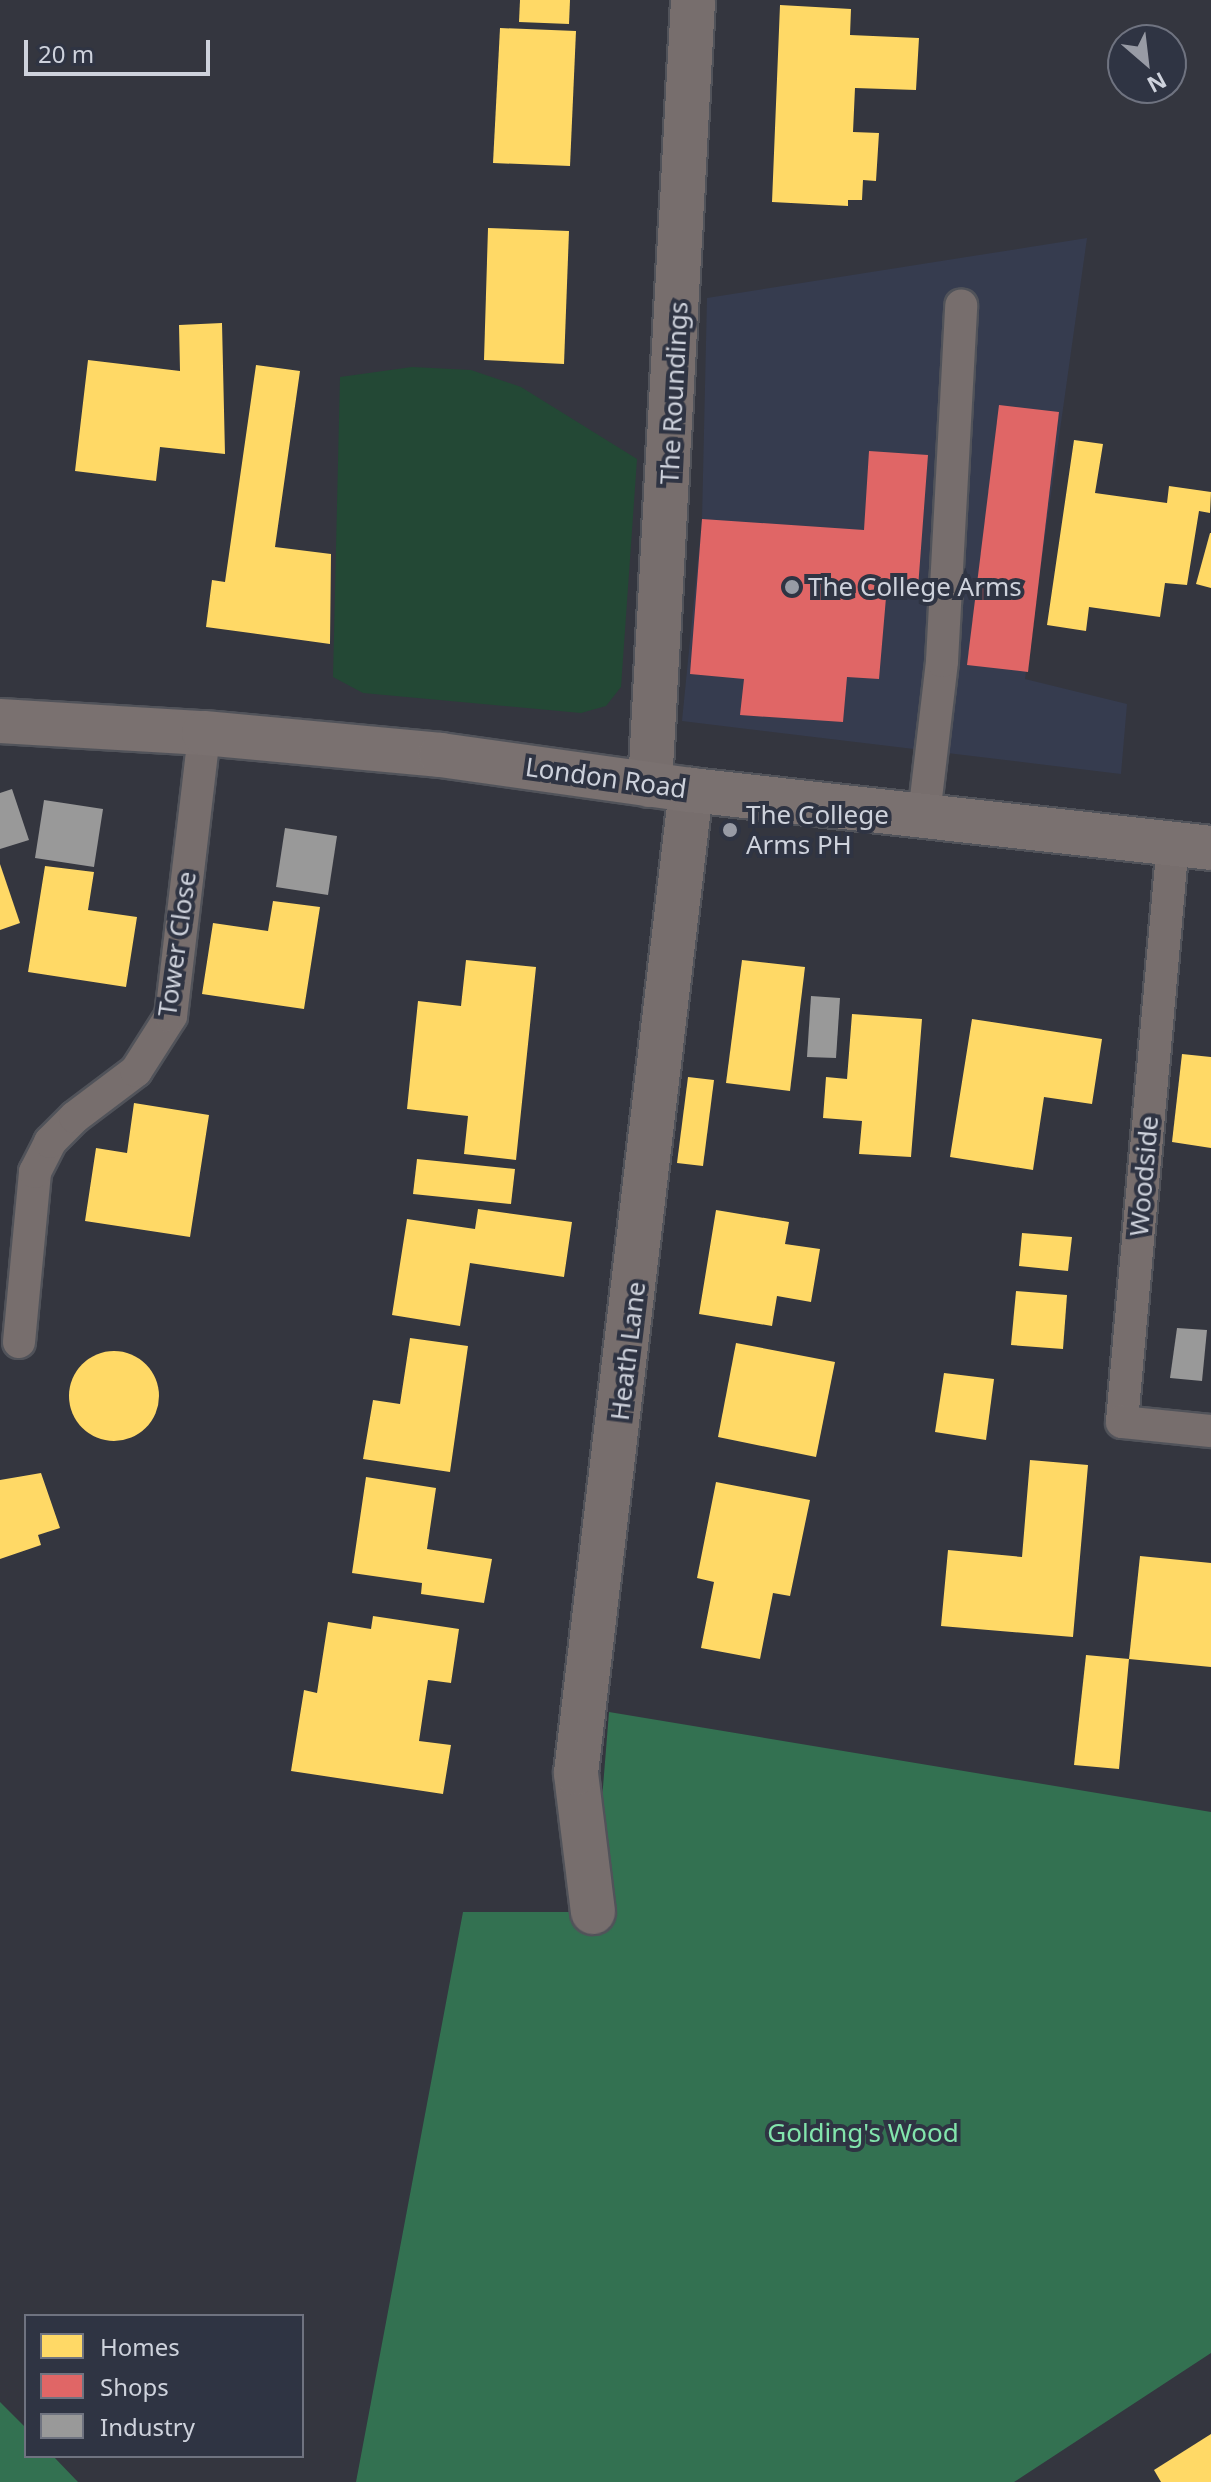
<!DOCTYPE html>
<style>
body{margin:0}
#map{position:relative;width:1211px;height:2482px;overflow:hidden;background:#34363f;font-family:"Noto Sans",sans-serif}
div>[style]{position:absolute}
.built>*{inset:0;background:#363c4f}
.green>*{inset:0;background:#234835}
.forest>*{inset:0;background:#337151}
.homes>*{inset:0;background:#ffd966}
.round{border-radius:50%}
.shops>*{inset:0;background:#e06666}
.industry>*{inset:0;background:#999}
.roads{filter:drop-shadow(2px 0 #51535a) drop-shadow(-2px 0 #51535a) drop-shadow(0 2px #51535a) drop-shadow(0 -2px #51535a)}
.lane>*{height:32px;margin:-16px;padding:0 16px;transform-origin:16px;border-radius:16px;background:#776e6d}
.street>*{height:44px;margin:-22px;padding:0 22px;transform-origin:22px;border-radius:22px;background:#776e6d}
.secondary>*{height:44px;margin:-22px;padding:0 22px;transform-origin:22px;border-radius:22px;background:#7a7170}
.dots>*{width:22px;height:22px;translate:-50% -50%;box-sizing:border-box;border:4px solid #2f3443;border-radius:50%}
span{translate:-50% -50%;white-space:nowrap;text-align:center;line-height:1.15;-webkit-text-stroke:8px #2f3443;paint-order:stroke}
.street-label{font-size:26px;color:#ced2dc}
.poi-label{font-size:26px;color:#ced2dc}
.left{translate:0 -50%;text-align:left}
.park-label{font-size:26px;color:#82e5ac}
.legend{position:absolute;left:24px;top:2314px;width:280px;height:144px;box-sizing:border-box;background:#2f3443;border:2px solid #6f7380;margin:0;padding:10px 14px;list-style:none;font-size:24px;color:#ced2dc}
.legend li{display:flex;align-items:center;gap:16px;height:40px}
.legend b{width:40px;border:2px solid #6f7380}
.north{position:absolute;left:1107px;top:24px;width:80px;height:80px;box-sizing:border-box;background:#2f3443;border:2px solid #6f7380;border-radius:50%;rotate:152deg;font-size:22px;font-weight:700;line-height:32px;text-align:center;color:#ced2dc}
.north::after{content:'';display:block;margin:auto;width:28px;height:36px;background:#989ba5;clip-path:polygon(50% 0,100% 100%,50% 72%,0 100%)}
.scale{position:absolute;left:24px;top:40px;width:186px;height:36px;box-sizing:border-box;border:4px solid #ced2dc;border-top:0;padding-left:10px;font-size:24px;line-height:28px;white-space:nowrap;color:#ced2dc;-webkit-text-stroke:6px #2f3443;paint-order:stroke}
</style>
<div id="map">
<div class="built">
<i style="clip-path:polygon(1087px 238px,1025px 679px,1127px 704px,1121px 774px,682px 721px,702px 519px,707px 298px)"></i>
</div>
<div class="green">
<i style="clip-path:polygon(412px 367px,471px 370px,521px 387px,637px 459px,621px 687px,606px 706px,581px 713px,363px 693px,333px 677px,340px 377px)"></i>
</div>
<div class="forest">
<i style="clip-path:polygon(609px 1712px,1211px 1812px,1211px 2353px,1014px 2482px,356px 2482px,463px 1912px,593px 1912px)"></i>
<i style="clip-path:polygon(0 2402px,26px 2428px,26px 2456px,53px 2456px,78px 2482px,0 2482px)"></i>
</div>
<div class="homes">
<i style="clip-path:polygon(520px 0,570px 0,569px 24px,519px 22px)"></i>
<i style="clip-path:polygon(780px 5px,851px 9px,850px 35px,919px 38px,916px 90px,855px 88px,853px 132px,879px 133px,876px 181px,863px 180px,862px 200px,848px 200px,848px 206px,772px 202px)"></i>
<i style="clip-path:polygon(500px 28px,576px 31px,570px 166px,493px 163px)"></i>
<i style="clip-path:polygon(488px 228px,569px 231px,564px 364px,484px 360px)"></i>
<i style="clip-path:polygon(222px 323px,225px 454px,160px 447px,156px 481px,75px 471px,88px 360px,180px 371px,179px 325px)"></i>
<i style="clip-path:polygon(256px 365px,300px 371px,275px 547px,331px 554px,330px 644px,206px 627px,212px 580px,225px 582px)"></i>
<i style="clip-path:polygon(1074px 440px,1103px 444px,1095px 493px,1167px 503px,1169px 486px,1211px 492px,1210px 513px,1199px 511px,1187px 585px,1165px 583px,1160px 617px,1089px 607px,1086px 631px,1047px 625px)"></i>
<i style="clip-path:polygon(1210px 533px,1211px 533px,1211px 588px,1196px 584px)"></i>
<i style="clip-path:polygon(0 864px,20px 923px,0 930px)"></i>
<i style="clip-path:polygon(45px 866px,94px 872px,88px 910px,137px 917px,126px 987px,28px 972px)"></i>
<i style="clip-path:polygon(273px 901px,320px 907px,304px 1009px,202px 994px,213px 923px,268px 931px)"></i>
<i style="clip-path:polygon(466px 960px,536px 967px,516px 1160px,464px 1154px,468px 1116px,407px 1109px,418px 1001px,461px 1006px)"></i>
<i style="clip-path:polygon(742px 960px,805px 967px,790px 1091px,726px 1083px)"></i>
<i style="clip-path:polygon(852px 1014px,922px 1019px,911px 1157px,859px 1154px,862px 1121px,823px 1118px,826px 1077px,847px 1079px)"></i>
<i style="clip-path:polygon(972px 1019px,1102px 1039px,1092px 1104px,1044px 1097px,1033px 1170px,950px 1157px)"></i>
<i style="clip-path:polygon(1182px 1054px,1211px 1057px,1211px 1148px,1172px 1142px)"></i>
<i style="clip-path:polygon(688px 1077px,714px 1080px,703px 1166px,677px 1163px)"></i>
<i style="clip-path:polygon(134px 1103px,209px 1115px,190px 1237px,85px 1221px,96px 1148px,127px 1153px)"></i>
<i style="clip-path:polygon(417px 1159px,515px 1169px,511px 1204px,413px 1194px)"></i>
<i style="clip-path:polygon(478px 1209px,572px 1222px,564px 1277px,470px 1263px,460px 1326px,392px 1315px,407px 1219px,475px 1229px)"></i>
<i style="clip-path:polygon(716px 1210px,789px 1222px,785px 1244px,820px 1249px,811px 1302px,777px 1296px,772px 1326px,699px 1314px)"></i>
<i style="clip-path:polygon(1022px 1233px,1072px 1237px,1068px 1271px,1019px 1266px)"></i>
<i style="clip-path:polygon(1016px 1291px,1067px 1295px,1063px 1349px,1011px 1345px)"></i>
<i style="clip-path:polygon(410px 1338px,468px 1346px,450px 1472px,363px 1459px,373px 1400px,400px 1404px)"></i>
<i style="clip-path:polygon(736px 1343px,835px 1362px,816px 1457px,718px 1437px)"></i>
<i class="round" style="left:69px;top:1351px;width:90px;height:90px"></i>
<i style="clip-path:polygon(944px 1373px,994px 1379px,986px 1440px,935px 1432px)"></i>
<i style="clip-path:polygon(1030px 1460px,1088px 1465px,1073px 1637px,941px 1626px,948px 1550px,1022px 1557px)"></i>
<i style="clip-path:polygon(41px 1473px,60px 1528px,38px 1535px,41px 1545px,0 1559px,0 1480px)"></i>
<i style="clip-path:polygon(366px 1477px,436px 1488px,427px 1549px,492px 1559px,484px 1603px,421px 1594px,422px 1583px,352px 1573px)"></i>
<i style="clip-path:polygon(716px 1482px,810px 1500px,790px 1596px,773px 1593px,760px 1659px,701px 1648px,714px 1582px,697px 1578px)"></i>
<i style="clip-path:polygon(1140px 1556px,1211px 1563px,1211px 1667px,1129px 1659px)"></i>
<i style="clip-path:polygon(373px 1616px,459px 1629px,451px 1683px,428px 1680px,419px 1741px,451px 1745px,443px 1794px,291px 1771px,304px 1690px,317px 1693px,328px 1622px,371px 1629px)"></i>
<i style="clip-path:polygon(1086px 1655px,1129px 1659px,1119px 1769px,1074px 1765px)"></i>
<i style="clip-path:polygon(1211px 2434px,1211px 2482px,1161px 2482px,1154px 2470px)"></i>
</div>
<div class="shops">
<i style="clip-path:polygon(999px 405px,1059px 412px,1028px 672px,967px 665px)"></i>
<i style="clip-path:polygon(869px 451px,928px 455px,918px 588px,887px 586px,879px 679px,847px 677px,843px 722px,740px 715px,744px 679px,690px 674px,702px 519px,864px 530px)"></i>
</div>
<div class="industry">
<i style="clip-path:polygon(12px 789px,29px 840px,0 849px,0 793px)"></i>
<i style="clip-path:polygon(44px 800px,103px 809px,94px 867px,35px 858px)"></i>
<i style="clip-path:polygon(285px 828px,337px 836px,328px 895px,276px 887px)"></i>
<i style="clip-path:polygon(811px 996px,840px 998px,836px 1058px,807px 1057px)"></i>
<i style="clip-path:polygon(1177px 1328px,1207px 1330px,1202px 1381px,1170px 1378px)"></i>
</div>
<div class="roads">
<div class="lane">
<i style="left:924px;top:815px;width:155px;rotate:-83.3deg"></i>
<i style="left:942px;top:661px;width:356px;rotate:-86.9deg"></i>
<i style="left:1173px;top:842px;width:582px;rotate:95.03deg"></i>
<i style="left:1122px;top:1422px;width:89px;rotate:5.8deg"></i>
<i style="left:19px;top:1342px;width:171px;rotate:-84.6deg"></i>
<i style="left:35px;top:1172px;width:34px;rotate:-63deg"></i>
<i style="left:50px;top:1142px;width:35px;rotate:-45deg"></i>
<i style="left:75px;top:1117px;width:76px;rotate:-37deg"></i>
<i style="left:136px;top:1071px;width:65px;rotate:-57.5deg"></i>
<i style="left:171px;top:1016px;width:285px;rotate:-83.3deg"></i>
</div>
<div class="street">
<i style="left:650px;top:785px;width:786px;rotate:-86.86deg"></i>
<i style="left:593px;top:1912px;width:140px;rotate:-97deg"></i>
<i style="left:576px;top:1773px;width:990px;rotate:-83.33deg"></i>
</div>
<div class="secondary">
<i style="left:0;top:721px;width:204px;rotate:3.4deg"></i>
<i style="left:204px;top:733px;width:238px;rotate:5.3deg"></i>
<i style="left:441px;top:755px;width:252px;rotate:8deg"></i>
<i style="left:691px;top:790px;width:523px;rotate:6.36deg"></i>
</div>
</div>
<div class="dots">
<i style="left:792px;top:587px;background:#989ba5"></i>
<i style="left:730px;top:830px;background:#989ba5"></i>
</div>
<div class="street-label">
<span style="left:674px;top:393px;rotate:-87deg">The Roundings</span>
<span style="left:606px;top:778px;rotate:8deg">London Road</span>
<span style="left:177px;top:944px;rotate:-82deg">Tower Close</span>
<span style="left:1144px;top:1176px;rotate:-85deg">Woodside</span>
<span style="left:628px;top:1351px;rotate:-83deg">Heath Lane</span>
</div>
<div class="poi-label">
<span class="left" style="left:808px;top:587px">The College Arms</span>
<span class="left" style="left:746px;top:830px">The College<br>Arms PH</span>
</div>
<div class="park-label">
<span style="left:863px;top:2133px">Golding's Wood</span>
</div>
<ul class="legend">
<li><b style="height:22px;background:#ffd966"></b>Homes</li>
<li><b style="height:22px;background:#e06666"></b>Shops</li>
<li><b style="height:22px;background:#999"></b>Industry</li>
</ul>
<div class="north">N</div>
<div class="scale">20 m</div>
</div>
